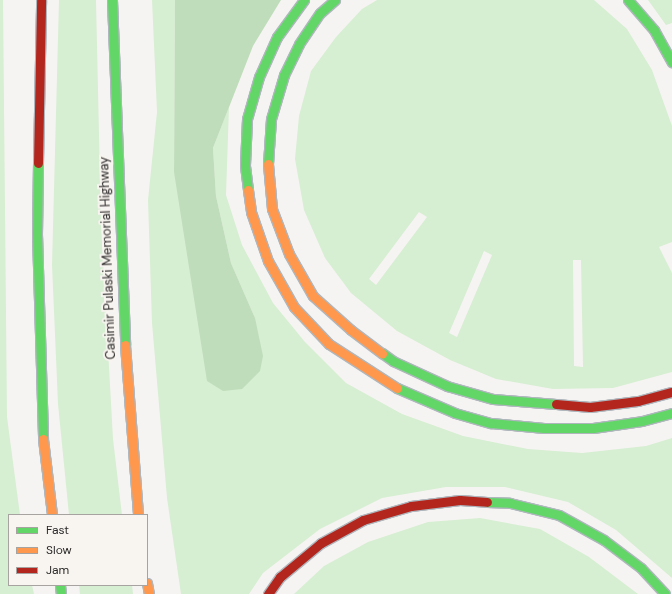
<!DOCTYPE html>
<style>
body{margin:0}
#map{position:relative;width:672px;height:594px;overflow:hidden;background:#f6f4f2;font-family:"DM Sans",sans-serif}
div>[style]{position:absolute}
.green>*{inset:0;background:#d6eed2}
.forest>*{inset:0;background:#bfddba}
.roads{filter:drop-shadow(1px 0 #afb7bd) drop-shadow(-1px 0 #afb7bd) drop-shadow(0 1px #afb7bd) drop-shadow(0 -1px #afb7bd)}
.fast>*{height:9px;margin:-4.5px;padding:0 4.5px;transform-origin:4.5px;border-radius:4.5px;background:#63d668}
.slow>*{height:9px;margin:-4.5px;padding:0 4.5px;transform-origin:4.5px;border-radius:4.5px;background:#ff974d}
.jam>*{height:9px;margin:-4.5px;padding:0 4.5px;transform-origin:4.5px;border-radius:4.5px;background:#b3261e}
span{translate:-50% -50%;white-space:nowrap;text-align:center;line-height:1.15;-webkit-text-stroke:4px #f8f4f0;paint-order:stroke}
.street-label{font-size:13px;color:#2b2a29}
.legend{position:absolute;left:8px;top:514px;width:140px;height:72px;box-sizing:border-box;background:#f8f4f0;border:1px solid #a6a3a0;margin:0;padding:5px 7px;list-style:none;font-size:12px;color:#2b2a29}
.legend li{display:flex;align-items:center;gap:8px;height:20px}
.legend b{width:20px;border:1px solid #a6a3a0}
</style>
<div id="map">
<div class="green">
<i style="clip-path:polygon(0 0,3px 0,7px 417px,20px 515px,9px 515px,9px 585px,32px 585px,34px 594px,0 594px)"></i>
<i style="clip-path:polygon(59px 0,96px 0,101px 224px,113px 439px,122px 515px,69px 515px,58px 404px,52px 265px)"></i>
<i style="clip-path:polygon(152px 0,175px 0,174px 172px,255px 318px,231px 263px,216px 196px,213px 148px,229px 107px,226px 195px,242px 245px,273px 303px,305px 342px,346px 383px,402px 414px,463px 436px,528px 449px,582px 453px,646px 446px,672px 438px,672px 578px,616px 530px,568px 502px,505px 487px,446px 487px,382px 498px,320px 529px,263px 573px,249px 594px,181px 594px,167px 498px,152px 323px,148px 200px,157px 112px)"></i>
<i style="clip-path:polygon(evenodd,377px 0,594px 0,627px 29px,652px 70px,672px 126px,672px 242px,659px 247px,672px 273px,672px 372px,613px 388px,553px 389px,496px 379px,450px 360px,397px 331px,351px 293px,325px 258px,304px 210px,295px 159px,299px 116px,311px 71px,336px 37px,362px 9px,377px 0,419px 212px,427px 217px,376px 285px,369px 279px,419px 212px,377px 0,484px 251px,492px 255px,457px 337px,449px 333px,484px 251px,377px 0,573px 260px,581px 260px,583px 367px,574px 366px,573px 260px)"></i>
<i style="clip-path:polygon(648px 0,672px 0,672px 23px,666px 25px)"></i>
<i style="clip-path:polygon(480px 518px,540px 529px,589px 557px,638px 594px,294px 594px,324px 566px,368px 542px,428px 522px)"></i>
<i style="clip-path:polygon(79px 585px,132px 585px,133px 594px,80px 594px)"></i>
</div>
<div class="forest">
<i style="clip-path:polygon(175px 0,281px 0,253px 46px,213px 148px,216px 196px,231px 263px,255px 318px,263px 356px,260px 371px,242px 389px,223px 391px,207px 381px,174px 172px)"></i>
</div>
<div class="roads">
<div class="fast">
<i style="left:112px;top:0;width:345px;rotate:87.8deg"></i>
<i style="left:628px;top:0;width:40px;rotate:49deg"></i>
<i style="left:654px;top:30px;width:37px;rotate:61deg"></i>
<i style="left:38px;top:163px;width:71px;rotate:90.8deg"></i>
<i style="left:37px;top:234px;width:205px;rotate:88.3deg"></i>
<i style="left:268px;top:164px;width:45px;rotate:-86.2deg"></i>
<i style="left:271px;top:119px;width:46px;rotate:-73.5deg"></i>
<i style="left:284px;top:75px;width:34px;rotate:-64deg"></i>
<i style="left:299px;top:44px;width:37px;rotate:-56deg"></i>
<i style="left:320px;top:13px;width:20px;rotate:-41deg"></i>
<i style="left:248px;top:190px;width:25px;rotate:-97deg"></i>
<i style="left:245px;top:165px;width:46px;rotate:-87.5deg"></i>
<i style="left:247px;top:119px;width:44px;rotate:-74.1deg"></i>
<i style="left:259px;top:77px;width:44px;rotate:-65.8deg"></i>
<i style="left:277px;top:37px;width:46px;rotate:-53.9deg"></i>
<i style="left:382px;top:353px;width:14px;rotate:36deg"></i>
<i style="left:393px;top:361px;width:60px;rotate:24.8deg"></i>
<i style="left:447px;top:386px;width:48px;rotate:15.8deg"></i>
<i style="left:493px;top:399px;width:63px;rotate:4.5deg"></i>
<i style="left:397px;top:388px;width:63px;rotate:23.3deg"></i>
<i style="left:455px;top:413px;width:37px;rotate:16deg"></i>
<i style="left:491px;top:423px;width:53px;rotate:5.4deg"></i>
<i style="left:544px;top:428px;width:49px"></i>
<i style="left:593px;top:428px;width:49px;rotate:-8.1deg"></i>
<i style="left:642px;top:421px;width:31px;rotate:-15deg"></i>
<i style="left:487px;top:502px;width:23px;rotate:2deg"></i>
<i style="left:510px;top:503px;width:50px;rotate:13.8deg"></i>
<i style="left:559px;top:515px;width:51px;rotate:29.1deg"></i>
<i style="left:604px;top:540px;width:46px;rotate:37.1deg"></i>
<i style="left:641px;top:568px;width:35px;rotate:47deg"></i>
<i style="left:60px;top:585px;width:9px;rotate:84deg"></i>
</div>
<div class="slow">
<i style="left:268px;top:164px;width:45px;rotate:84.9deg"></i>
<i style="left:272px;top:209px;width:48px;rotate:69.3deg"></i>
<i style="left:289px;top:254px;width:48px;rotate:60.3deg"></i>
<i style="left:313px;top:296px;width:51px;rotate:41.8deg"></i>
<i style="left:351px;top:330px;width:39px;rotate:37deg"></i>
<i style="left:248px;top:190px;width:22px;rotate:82deg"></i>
<i style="left:251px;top:212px;width:52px;rotate:70.9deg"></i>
<i style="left:268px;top:261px;width:53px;rotate:60.5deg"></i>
<i style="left:294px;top:307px;width:51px;rotate:46.6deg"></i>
<i style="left:329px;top:344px;width:81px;rotate:32.9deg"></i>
<i style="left:125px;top:345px;width:170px;rotate:85.6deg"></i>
<i style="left:43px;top:439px;width:77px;rotate:83.2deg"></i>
<i style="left:147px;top:583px;width:11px;rotate:80deg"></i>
</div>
<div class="jam">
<i style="left:38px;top:163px;width:163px;rotate:-88.9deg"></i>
<i style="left:556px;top:404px;width:34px;rotate:5deg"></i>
<i style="left:590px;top:407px;width:48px;rotate:-7.1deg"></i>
<i style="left:638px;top:401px;width:35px;rotate:-15deg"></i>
<i style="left:268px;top:594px;width:21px;rotate:-55deg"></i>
<i style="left:280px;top:577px;width:53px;rotate:-39.7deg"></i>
<i style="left:321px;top:543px;width:48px;rotate:-28.7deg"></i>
<i style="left:363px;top:520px;width:50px;rotate:-16.3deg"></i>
<i style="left:411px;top:506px;width:49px;rotate:-7deg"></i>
<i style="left:460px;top:500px;width:27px;rotate:4deg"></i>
</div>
</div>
<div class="street-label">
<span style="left:108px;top:258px;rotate:-92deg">Casimir Pulaski Memorial Highway</span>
</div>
<ul class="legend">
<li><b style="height:5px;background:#63d668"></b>Fast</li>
<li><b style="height:5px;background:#ff974d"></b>Slow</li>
<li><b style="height:5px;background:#b3261e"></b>Jam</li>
</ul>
</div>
